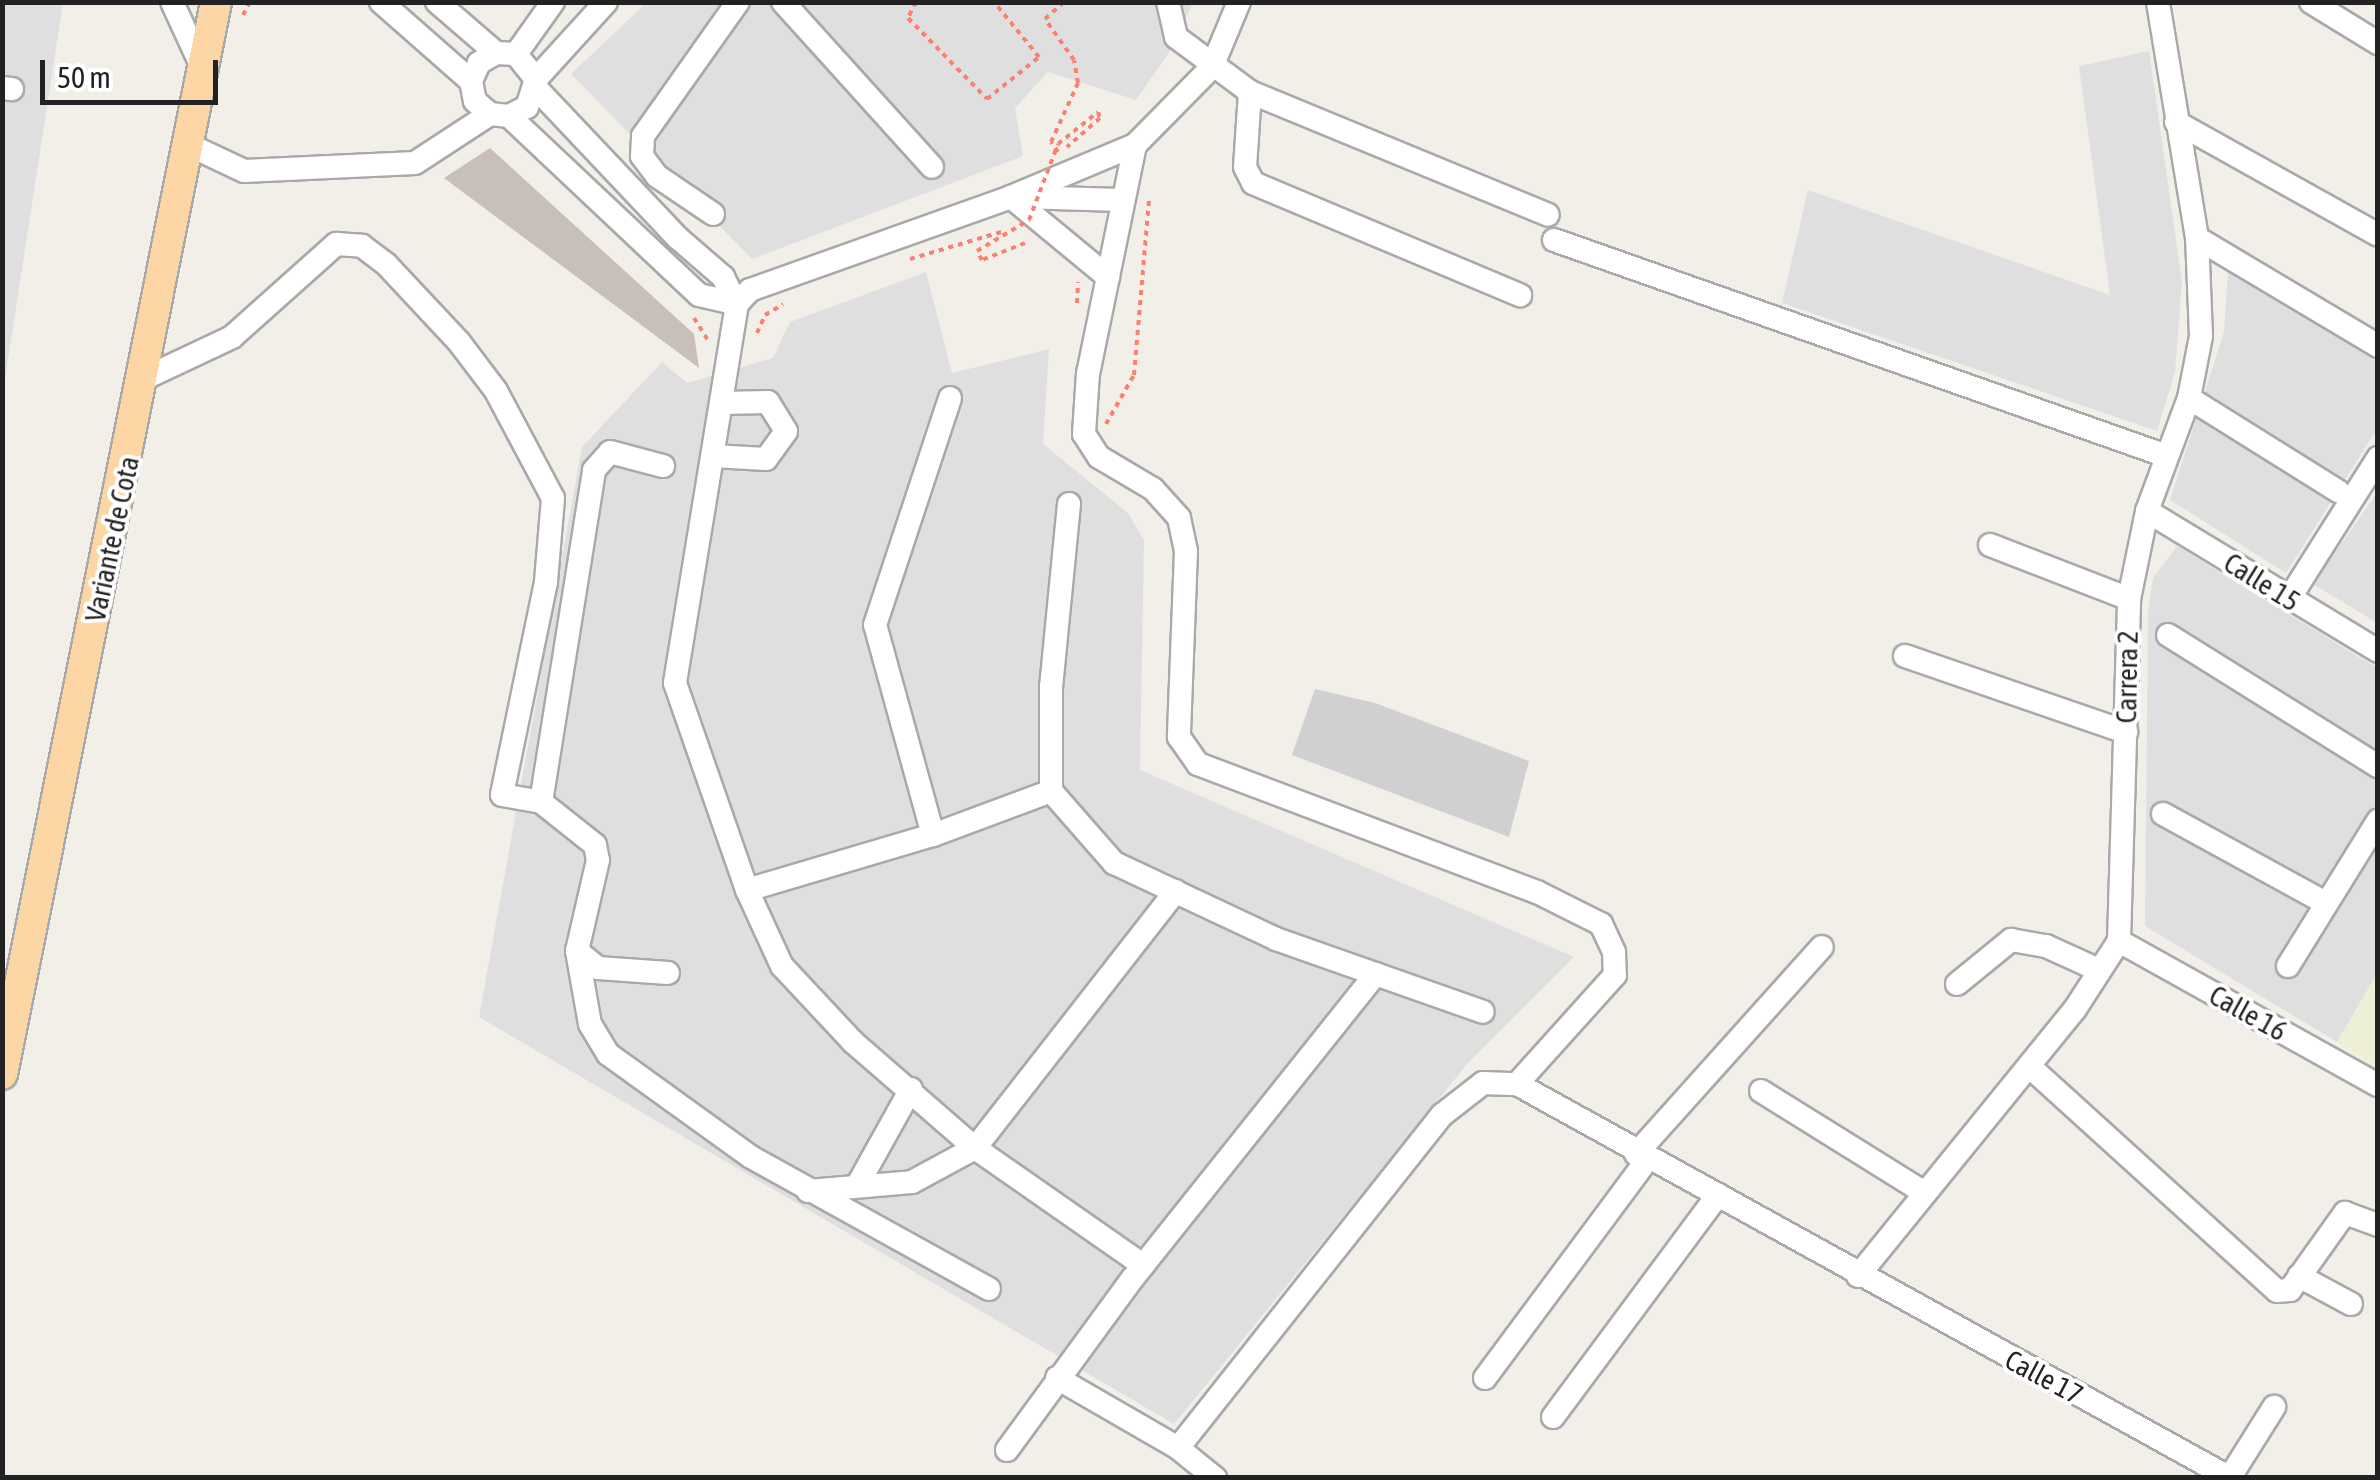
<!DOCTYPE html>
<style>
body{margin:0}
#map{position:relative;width:2380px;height:1480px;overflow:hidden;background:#f2efe9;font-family:"Asap Condensed",sans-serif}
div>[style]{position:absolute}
.residential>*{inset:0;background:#e0dfdf}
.religious>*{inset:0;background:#d0d0d0}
.farmland>*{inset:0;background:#eef0d5}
.building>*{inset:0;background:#c7bfb8}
.path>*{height:4px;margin-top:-2px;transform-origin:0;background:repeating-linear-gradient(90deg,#fa8072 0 5px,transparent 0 10px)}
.roads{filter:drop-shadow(2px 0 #a9a9a9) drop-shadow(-2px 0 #a9a9a9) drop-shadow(0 2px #a9a9a9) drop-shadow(0 -2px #a9a9a9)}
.minor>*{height:22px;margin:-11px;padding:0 11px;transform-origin:11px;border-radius:11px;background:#fff}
.major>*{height:30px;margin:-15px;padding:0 15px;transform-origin:15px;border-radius:15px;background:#fcd6a4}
.path-bridge>*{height:4px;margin-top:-2px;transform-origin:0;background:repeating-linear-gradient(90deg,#fa8072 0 5px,transparent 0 10px)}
span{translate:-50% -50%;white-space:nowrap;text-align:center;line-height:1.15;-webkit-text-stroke:8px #fff;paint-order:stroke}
.street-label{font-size:28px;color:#222}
.frame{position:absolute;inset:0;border:5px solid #222;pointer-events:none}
.scale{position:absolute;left:40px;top:60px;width:178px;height:45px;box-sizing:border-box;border:5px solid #222;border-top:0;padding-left:12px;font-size:30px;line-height:35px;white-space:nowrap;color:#222;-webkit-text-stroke:8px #fff;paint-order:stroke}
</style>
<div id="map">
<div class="residential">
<i style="clip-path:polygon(3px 3px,63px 3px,3px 392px)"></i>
<i style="clip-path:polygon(646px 3px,1193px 3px,1170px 51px,1136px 100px,1048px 72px,1015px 108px,1023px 156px,752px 259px,571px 74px)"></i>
<i style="clip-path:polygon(2149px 51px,2182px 281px,2175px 372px,2157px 431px,1782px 303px,1808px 190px,2110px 295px,2079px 66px)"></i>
<i style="clip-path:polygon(2228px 270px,2377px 361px,2377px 429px,2286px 573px,2170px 500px,2224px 332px)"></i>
<i style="clip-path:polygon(926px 272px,952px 373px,1049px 349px,1043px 444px,1128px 513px,1144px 540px,1140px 770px,1574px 957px,1468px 1063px,1174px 1424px,479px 1017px,582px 447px,662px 362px,687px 383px,773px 358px,790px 322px)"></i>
<i style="clip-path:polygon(2377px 493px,2377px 623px,2313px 584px)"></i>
<i style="clip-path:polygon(2177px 546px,2377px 668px,2377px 974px,2337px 1042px,2145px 926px,2148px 612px,2153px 578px)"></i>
</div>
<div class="religious">
<i style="clip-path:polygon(1315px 689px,1375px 703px,1529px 761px,1509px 837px,1292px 755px)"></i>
</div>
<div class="farmland">
<i style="clip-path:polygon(2377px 974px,2377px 1066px,2337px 1042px)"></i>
</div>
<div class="building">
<i style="clip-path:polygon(490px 148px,694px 334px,699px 368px,444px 178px)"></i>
</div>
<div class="path">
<i style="left:916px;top:2px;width:18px;rotate:117deg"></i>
<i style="left:908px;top:18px;width:113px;rotate:45.7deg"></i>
<i style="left:987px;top:99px;width:67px;rotate:-38.9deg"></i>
<i style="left:1039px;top:57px;width:71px;rotate:-129.3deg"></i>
<i style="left:243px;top:15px;width:15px;rotate:-62deg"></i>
<i style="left:1058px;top:144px;width:51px;rotate:-38.7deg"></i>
<i style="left:1098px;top:112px;width:6px;rotate:72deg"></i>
<i style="left:1100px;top:118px;width:44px;rotate:138.7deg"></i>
<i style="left:1058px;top:152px;width:12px;rotate:-125deg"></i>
<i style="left:1051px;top:142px;width:65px;rotate:-65.4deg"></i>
<i style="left:1078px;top:83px;width:23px;rotate:-100deg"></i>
<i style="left:1074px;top:60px;width:50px;rotate:-125.3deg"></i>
<i style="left:1045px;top:19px;width:25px;rotate:-42deg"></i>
<i style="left:910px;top:259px;width:95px;rotate:-16.5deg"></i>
<i style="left:1077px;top:303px;width:21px;rotate:-87deg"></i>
<i style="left:694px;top:318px;width:28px;rotate:58deg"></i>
<i style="left:757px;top:333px;width:20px;rotate:-66deg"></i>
<i style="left:765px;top:315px;width:21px;rotate:-31deg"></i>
<i style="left:1106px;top:424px;width:56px;rotate:-60.3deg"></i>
<i style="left:1134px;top:375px;width:177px;rotate:-85.1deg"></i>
</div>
<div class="roads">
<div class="minor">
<i style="left:172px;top:2px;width:74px;rotate:65.2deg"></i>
<i style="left:381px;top:2px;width:120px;rotate:41.3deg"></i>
<i style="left:437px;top:2px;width:78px;rotate:40.8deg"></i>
<i style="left:783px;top:2px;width:222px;rotate:47.9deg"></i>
<i style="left:1168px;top:2px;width:36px;rotate:77deg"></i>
<i style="left:1176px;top:37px;width:92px;rotate:36.6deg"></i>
<i style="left:1250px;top:92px;width:75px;rotate:93.8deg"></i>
<i style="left:1245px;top:167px;width:18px;rotate:63deg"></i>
<i style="left:1253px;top:183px;width:290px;rotate:22.8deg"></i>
<i style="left:1239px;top:2px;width:70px;rotate:112.6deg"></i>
<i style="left:1212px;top:67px;width:110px;rotate:134.6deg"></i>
<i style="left:1135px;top:145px;width:233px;rotate:101.6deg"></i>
<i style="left:1088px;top:373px;width:61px;rotate:93.8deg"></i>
<i style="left:1084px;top:434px;width:27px;rotate:57deg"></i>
<i style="left:1099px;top:457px;width:63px;rotate:30.7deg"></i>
<i style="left:1153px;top:489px;width:39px;rotate:48deg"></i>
<i style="left:1179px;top:518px;width:34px;rotate:78deg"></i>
<i style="left:1186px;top:551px;width:186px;rotate:92.2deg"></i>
<i style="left:1179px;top:737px;width:33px;rotate:55deg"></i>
<i style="left:1198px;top:764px;width:362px;rotate:20.7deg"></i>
<i style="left:1537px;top:892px;width:72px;rotate:26.6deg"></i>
<i style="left:1601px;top:924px;width:31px;rotate:65deg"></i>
<i style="left:1614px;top:952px;width:23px;rotate:88deg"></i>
<i style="left:1615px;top:975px;width:147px;rotate:132deg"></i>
<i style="left:2311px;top:2px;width:79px;rotate:31.5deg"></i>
<i style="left:516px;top:54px;width:64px;rotate:-54.6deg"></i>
<i style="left:536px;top:79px;width:104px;rotate:-47.7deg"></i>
<i style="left:2px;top:88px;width:10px;rotate:6deg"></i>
<i style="left:536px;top:88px;width:207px;rotate:46.6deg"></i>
<i style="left:678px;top:238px;width:60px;rotate:40.9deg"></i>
<i style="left:723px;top:277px;width:30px;rotate:63deg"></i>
<i style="left:737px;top:304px;width:384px;rotate:99.3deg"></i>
<i style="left:675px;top:683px;width:219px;rotate:70.8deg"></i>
<i style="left:747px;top:890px;width:84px;rotate:65.3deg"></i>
<i style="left:782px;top:966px;width:104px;rotate:46.9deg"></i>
<i style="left:853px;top:1042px;width:162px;rotate:41deg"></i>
<i style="left:975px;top:1148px;width:326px;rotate:-52deg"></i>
<i style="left:1250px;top:92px;width:322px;rotate:22.4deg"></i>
<i style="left:509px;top:116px;width:20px;rotate:-27deg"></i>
<i style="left:527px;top:107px;width:29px;rotate:-72deg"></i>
<i style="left:536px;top:79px;width:32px;rotate:-129deg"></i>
<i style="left:516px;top:54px;width:20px;rotate:-177deg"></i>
<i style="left:496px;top:53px;width:20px;rotate:150deg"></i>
<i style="left:479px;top:63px;width:20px;rotate:114deg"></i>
<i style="left:471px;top:81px;width:20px;rotate:79deg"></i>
<i style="left:475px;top:101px;width:20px;rotate:41deg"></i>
<i style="left:490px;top:114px;width:19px;rotate:6deg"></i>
<i style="left:509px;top:116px;width:261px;rotate:43.3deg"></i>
<i style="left:699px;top:295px;width:39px;rotate:13deg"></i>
<i style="left:2176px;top:122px;width:231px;rotate:29.2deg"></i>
<i style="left:189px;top:145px;width:61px;rotate:25.3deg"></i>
<i style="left:244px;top:171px;width:171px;rotate:-2.7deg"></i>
<i style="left:415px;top:163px;width:90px;rotate:-33.2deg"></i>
<i style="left:1011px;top:197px;width:126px;rotate:39.5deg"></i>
<i style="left:1019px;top:197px;width:102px;rotate:1.7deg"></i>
<i style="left:713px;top:214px;width:68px;rotate:-145.8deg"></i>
<i style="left:657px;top:176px;width:25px;rotate:-127deg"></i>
<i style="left:642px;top:156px;width:20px;rotate:-87deg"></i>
<i style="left:643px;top:136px;width:164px;rotate:-54.7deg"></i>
<i style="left:2197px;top:238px;width:211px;rotate:30.8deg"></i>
<i style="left:1554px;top:240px;width:647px;rotate:19.42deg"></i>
<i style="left:737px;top:304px;width:19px;rotate:-47deg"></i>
<i style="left:750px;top:290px;width:277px;rotate:-19.6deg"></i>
<i style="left:1011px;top:197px;width:134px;rotate:-22.8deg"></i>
<i style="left:145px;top:378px;width:96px;rotate:-25.2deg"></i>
<i style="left:232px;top:337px;width:140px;rotate:-41.8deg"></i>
<i style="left:336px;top:244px;width:26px;rotate:4deg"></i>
<i style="left:362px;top:246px;width:30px;rotate:37deg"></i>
<i style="left:386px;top:264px;width:107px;rotate:46.9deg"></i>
<i style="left:459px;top:342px;width:61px;rotate:52.9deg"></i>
<i style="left:496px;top:391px;width:121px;rotate:62deg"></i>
<i style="left:553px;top:498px;width:84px;rotate:94.8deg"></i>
<i style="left:546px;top:582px;width:217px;rotate:101.7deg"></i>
<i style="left:502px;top:795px;width:40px;rotate:10deg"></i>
<i style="left:541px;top:802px;width:69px;rotate:38.5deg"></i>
<i style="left:595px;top:845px;width:15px;rotate:79deg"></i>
<i style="left:598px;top:860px;width:93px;rotate:103deg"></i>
<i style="left:577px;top:951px;width:27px;rotate:39deg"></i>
<i style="left:598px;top:968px;width:70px;rotate:4.1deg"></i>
<i style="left:2189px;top:398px;width:176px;rotate:32deg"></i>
<i style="left:713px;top:456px;width:53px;rotate:3.2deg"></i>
<i style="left:766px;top:459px;width:34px;rotate:-54deg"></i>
<i style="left:786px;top:431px;width:34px;rotate:-122deg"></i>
<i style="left:768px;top:402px;width:46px;rotate:178.8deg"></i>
<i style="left:1069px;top:504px;width:183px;rotate:95.6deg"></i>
<i style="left:1051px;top:686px;width:105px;rotate:90deg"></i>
<i style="left:1051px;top:791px;width:96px;rotate:48.8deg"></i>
<i style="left:1114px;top:863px;width:179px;rotate:25.1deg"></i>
<i style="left:1276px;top:939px;width:219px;rotate:19.4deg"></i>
<i style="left:2147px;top:511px;width:270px;rotate:31.2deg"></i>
<i style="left:1990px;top:545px;width:149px;rotate:21.2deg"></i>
<i style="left:2289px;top:599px;width:167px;rotate:-57.7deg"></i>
<i style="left:2168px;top:635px;width:248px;rotate:32deg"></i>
<i style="left:1905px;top:656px;width:234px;rotate:19deg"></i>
<i style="left:541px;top:802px;width:336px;rotate:-80.9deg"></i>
<i style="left:594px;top:470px;width:24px;rotate:-48deg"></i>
<i style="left:610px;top:452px;width:55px;rotate:14.8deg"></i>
<i style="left:2163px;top:814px;width:183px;rotate:28.7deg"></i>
<i style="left:933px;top:835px;width:218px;rotate:-105.4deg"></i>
<i style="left:875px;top:625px;width:239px;rotate:-71.7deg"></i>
<i style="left:747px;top:890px;width:194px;rotate:-16.5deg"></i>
<i style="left:933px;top:835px;width:126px;rotate:-20.4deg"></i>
<i style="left:2119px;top:941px;width:296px;rotate:29.1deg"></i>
<i style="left:577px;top:951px;width:74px;rotate:79.9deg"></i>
<i style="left:590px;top:1024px;width:35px;rotate:59deg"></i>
<i style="left:608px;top:1054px;width:176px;rotate:35.8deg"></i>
<i style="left:751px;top:1157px;width:272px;rotate:29deg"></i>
<i style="left:2288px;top:966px;width:171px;rotate:-58.2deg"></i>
<i style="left:1957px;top:984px;width:70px;rotate:-39.2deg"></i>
<i style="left:2011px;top:940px;width:36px;rotate:10deg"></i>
<i style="left:2046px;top:946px;width:58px;rotate:24.4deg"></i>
<i style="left:2029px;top:1066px;width:335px;rotate:42.2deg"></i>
<i style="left:2277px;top:1291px;width:13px;rotate:-4deg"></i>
<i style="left:2290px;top:1290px;width:95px;rotate:-54.5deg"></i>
<i style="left:2345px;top:1213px;width:35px;rotate:20deg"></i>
<i style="left:1761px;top:1091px;width:193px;rotate:31.9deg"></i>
<i style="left:1636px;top:1154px;width:278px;rotate:-48.1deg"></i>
<i style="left:857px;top:1186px;width:111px;rotate:-60.9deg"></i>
<i style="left:808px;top:1191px;width:104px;rotate:-4.9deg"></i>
<i style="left:912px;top:1182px;width:72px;rotate:-28.4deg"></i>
<i style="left:975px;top:1148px;width:205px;rotate:34.9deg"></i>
<i style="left:1858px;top:1276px;width:344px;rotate:-50.9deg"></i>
<i style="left:2075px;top:1009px;width:81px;rotate:-57.1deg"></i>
<i style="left:2119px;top:941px;width:342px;rotate:-88.3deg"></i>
<i style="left:2129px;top:599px;width:90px;rotate:-78.4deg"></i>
<i style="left:2147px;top:511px;width:121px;rotate:-69.6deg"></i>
<i style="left:2189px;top:398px;width:63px;rotate:-79deg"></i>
<i style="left:2201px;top:336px;width:98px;rotate:-92.3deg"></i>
<i style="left:2197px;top:238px;width:239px;rotate:-99.4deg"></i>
<i style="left:2299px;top:1276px;width:59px;rotate:28.3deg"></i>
<i style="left:1057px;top:1378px;width:140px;rotate:30deg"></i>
<i style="left:1178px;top:1448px;width:48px;rotate:39deg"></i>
<i style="left:1485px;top:1378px;width:275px;rotate:-53.4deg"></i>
<i style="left:1553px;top:1417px;width:277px;rotate:-53.4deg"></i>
<i style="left:1178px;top:1448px;width:425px;rotate:-51.6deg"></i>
<i style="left:1442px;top:1115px;width:52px;rotate:-38deg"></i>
<i style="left:1483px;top:1083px;width:34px;rotate:2deg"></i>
<i style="left:1517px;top:1084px;width:815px;rotate:28.92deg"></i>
<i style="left:1007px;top:1450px;width:213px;rotate:-53.8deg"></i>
<i style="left:1133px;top:1278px;width:389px;rotate:-51.4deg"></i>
<i style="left:2230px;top:1477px;width:83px;rotate:-57.8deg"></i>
</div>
<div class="major">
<i style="left:2px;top:1074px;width:1093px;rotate:-78.71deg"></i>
</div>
</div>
<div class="path-bridge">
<i style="left:1025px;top:243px;width:46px;rotate:158.4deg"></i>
<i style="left:982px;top:260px;width:10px;rotate:-119deg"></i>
<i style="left:977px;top:251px;width:61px;rotate:-30.8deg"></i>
<i style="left:1029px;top:220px;width:81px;rotate:-69.1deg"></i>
</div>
<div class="street-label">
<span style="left:112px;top:539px;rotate:-78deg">Variante de Cota</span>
<span style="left:2262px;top:582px;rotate:32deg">Calle 15</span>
<span style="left:2127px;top:677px;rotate:-89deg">Carrera 2</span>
<span style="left:2248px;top:1013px;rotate:29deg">Calle 16</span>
<span style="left:2044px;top:1377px;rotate:28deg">Calle 17</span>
</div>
<div class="frame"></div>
<div class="scale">50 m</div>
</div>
